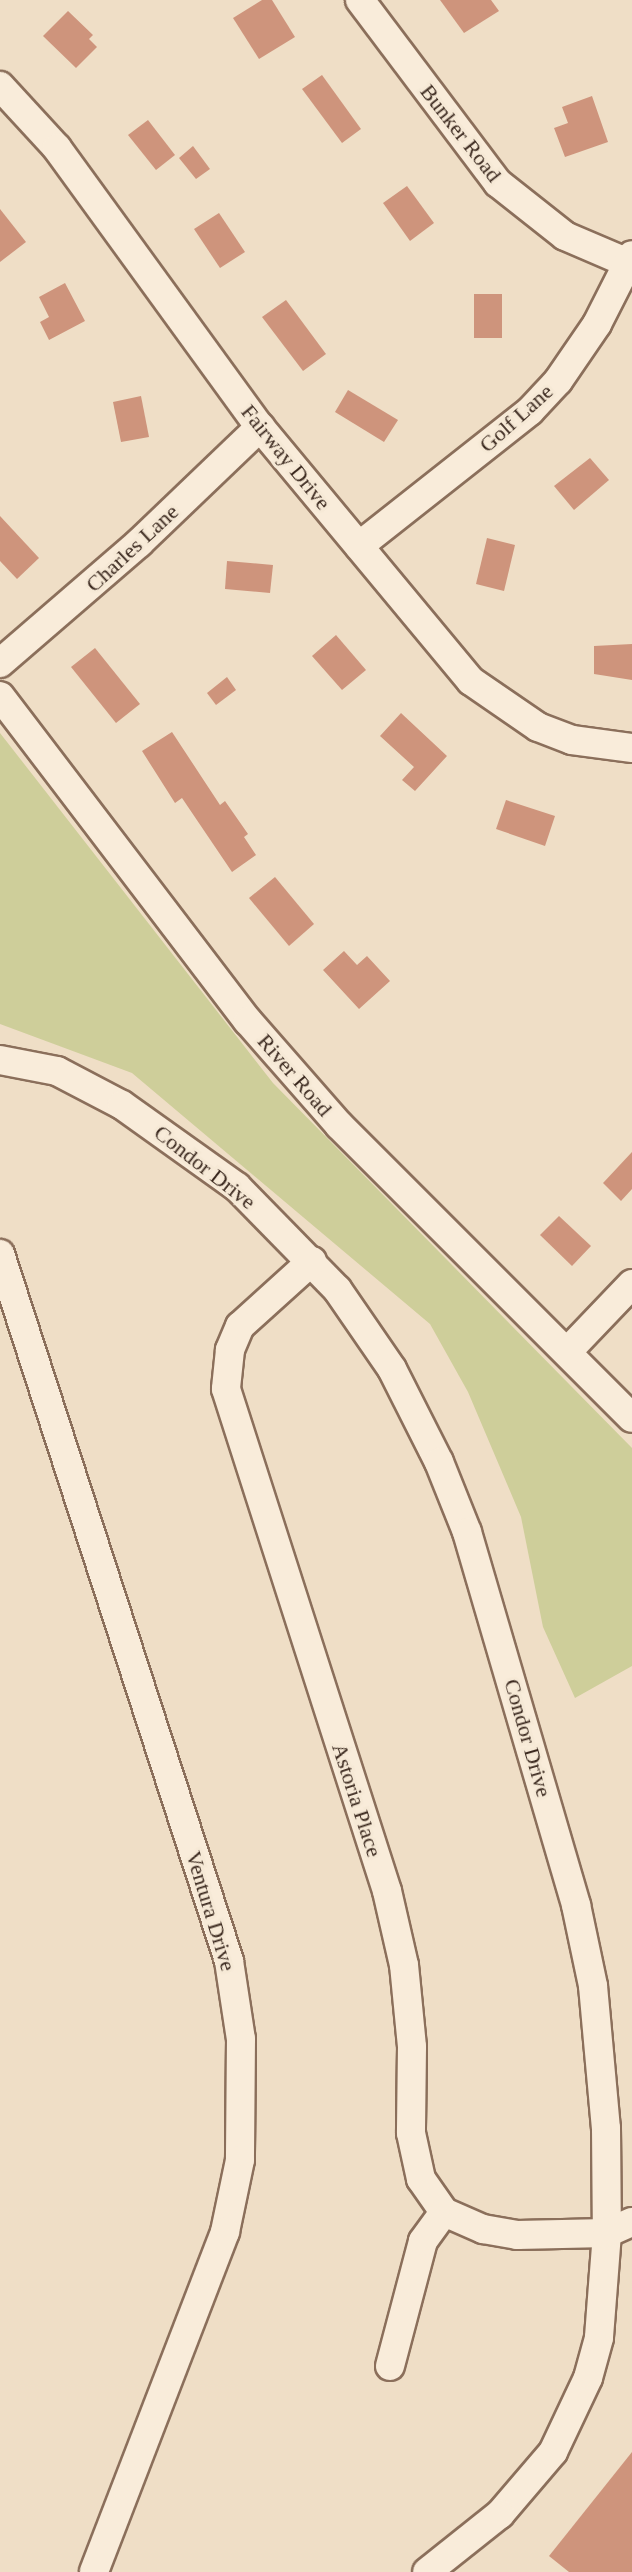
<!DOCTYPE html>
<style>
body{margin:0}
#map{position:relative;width:632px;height:2572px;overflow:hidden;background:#efdec6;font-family:Georgia,serif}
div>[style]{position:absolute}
.green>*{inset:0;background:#cece9a}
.building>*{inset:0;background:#ce947c}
.roads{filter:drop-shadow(2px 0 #8b6f5b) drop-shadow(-2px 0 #8b6f5b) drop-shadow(0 2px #8b6f5b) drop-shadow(0 -2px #8b6f5b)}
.minor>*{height:28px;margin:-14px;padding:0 14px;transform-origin:14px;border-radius:14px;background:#f9ecda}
span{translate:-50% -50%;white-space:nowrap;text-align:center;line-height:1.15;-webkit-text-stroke:6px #f6e9d6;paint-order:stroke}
.street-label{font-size:22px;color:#3b291f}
</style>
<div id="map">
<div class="green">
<i style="clip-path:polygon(0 733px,273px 1083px,632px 1448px,632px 1666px,575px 1698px,543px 1627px,521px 1517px,468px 1392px,430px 1324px,132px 1073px,0 1024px)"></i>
</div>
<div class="building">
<i style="clip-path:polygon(262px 0,272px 0,295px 37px,259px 59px,233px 18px)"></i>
<i style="clip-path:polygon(440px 0,491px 0,499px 11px,464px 33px)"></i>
<i style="clip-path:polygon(68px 11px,93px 35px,89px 39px,97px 47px,76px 68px,43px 36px)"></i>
<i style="clip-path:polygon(322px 75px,361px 129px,342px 143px,302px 89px)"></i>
<i style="clip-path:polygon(592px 96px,608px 142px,565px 157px,554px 128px,568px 123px,562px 107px)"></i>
<i style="clip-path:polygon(148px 120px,175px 155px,156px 170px,128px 135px)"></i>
<i style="clip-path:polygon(193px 146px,210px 169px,196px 179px,179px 158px)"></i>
<i style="clip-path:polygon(407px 186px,434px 223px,410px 241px,383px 203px)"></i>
<i style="clip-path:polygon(0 209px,26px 242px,0 262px)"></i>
<i style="clip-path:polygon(219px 213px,245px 252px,220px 268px,194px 229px)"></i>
<i style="clip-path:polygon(65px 283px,85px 321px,49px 340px,40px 322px,49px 317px,39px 297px)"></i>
<i style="clip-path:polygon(474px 294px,502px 294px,502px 338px,474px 338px)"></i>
<i style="clip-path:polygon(286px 300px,326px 354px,303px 371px,262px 317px)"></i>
<i style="clip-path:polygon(348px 390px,398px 420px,384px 442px,335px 412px)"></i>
<i style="clip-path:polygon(141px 396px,149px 437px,121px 442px,113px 402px)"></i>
<i style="clip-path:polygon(590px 458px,609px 480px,574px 510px,554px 486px)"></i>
<i style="clip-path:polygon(0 516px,39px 558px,17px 579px,0 561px)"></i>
<i style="clip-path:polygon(487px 538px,515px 545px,504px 591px,476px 584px)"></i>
<i style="clip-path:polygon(227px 561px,273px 565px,270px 593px,225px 589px)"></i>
<i style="clip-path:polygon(336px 635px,366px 670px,342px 690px,312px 656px)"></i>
<i style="clip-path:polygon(632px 644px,632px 680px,594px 674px,594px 646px)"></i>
<i style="clip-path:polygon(95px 648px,140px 704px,116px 723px,71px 667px)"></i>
<i style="clip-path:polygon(227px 677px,236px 690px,216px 705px,207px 693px)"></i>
<i style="clip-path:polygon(401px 713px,447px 756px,415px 791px,402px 780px,414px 767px,380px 736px)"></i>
<i style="clip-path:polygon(172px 732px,220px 805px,225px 801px,248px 834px,244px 837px,256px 855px,232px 872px,182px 798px,175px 803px,142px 751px)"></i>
<i style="clip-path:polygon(506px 800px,555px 816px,545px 846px,496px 829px)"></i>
<i style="clip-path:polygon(275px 877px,314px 924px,289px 946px,249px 898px)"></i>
<i style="clip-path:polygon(344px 951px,357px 965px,367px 956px,390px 981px,359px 1009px,323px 970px)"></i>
<i style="clip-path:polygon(632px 1152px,632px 1189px,621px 1201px,603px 1183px)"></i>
<i style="clip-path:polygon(559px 1216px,591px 1246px,572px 1266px,540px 1235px)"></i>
<i style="clip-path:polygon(632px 2452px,632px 2572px,569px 2572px,549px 2556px)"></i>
</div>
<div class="roads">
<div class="minor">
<i style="left:360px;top:0;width:229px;rotate:53deg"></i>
<i style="left:498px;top:183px;width:85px;rotate:38.3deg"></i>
<i style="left:565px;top:236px;width:69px;rotate:23.2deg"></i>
<i style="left:0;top:86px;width:84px;rotate:47.4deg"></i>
<i style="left:57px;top:148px;width:345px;rotate:54deg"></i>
<i style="left:260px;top:427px;width:330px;rotate:50.3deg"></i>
<i style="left:471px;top:681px;width:81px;rotate:34.5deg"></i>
<i style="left:538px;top:727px;width:36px;rotate:21deg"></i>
<i style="left:572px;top:740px;width:61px;rotate:7.6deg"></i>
<i style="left:359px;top:546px;width:218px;rotate:-38.3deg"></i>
<i style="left:530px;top:411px;width:41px;rotate:-47deg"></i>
<i style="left:558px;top:381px;width:69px;rotate:-55.6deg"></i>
<i style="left:597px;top:324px;width:77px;rotate:-63.1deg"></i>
<i style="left:0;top:663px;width:184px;rotate:-40.8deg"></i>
<i style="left:139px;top:543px;width:168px;rotate:-43.8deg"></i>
<i style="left:0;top:696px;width:409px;rotate:52.7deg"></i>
<i style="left:248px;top:1021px;width:138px;rotate:48.8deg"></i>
<i style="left:339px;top:1125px;width:414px;rotate:45deg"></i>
<i style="left:0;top:1060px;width:58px;rotate:10.9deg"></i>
<i style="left:57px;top:1071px;width:73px;rotate:27.6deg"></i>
<i style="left:122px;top:1105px;width:141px;rotate:35.5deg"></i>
<i style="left:237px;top:1187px;width:143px;rotate:45.6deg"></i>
<i style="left:337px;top:1289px;width:97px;rotate:55.5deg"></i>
<i style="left:392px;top:1369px;width:104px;rotate:63.2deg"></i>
<i style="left:439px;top:1462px;width:75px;rotate:68.2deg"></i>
<i style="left:467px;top:1532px;width:389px;rotate:73.7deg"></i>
<i style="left:576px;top:1905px;width:83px;rotate:78.1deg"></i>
<i style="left:593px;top:1986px;width:143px;rotate:84.8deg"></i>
<i style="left:606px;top:2128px;width:105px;rotate:89.5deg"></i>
<i style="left:607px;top:2233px;width:105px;rotate:94.4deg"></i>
<i style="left:599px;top:2338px;width:41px;rotate:105.4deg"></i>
<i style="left:588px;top:2378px;width:82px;rotate:115.3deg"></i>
<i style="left:553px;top:2452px;width:82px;rotate:130.5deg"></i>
<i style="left:500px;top:2514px;width:93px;rotate:141.5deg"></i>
<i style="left:0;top:1254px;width:743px;rotate:72.05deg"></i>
<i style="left:229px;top:1961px;width:79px;rotate:81.3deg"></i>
<i style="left:241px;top:2039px;width:121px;rotate:90.5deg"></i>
<i style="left:240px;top:2160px;width:74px;rotate:101.8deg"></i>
<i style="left:225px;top:2232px;width:364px;rotate:111.1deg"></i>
<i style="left:312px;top:1261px;width:97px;rotate:137.9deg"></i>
<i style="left:240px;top:1326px;width:26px;rotate:113deg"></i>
<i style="left:230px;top:1350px;width:39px;rotate:96deg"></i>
<i style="left:226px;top:1389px;width:527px;rotate:72.22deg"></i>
<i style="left:387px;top:1891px;width:76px;rotate:77.1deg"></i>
<i style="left:404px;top:1965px;width:82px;rotate:84.4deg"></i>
<i style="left:412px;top:2047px;width:86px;rotate:90.7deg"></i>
<i style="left:411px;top:2133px;width:47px;rotate:77.7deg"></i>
<i style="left:421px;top:2179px;width:40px;rotate:55.1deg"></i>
<i style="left:444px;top:2212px;width:43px;rotate:23.6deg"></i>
<i style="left:483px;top:2229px;width:35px;rotate:10deg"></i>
<i style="left:517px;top:2235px;width:90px;rotate:-1.3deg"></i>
<i style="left:607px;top:2233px;width:27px;rotate:-24deg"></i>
<i style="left:567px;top:1352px;width:94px;rotate:-46.3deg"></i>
<i style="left:390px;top:2366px;width:129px;rotate:-75.2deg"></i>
<i style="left:423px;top:2241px;width:36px;rotate:-54deg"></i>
</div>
</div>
<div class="street-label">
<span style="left:461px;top:133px;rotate:52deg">Bunker Road</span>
<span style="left:516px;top:418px;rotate:-42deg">Golf Lane</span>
<span style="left:286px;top:457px;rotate:51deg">Fairway Drive</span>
<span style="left:132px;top:548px;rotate:-43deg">Charles Lane</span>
<span style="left:295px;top:1075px;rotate:49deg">River Road</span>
<span style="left:205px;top:1167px;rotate:38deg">Condor Drive</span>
<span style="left:528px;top:1738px;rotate:74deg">Condor Drive</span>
<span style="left:357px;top:1800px;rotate:72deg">Astoria Place</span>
<span style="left:211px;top:1911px;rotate:73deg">Ventura Drive</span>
</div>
</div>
